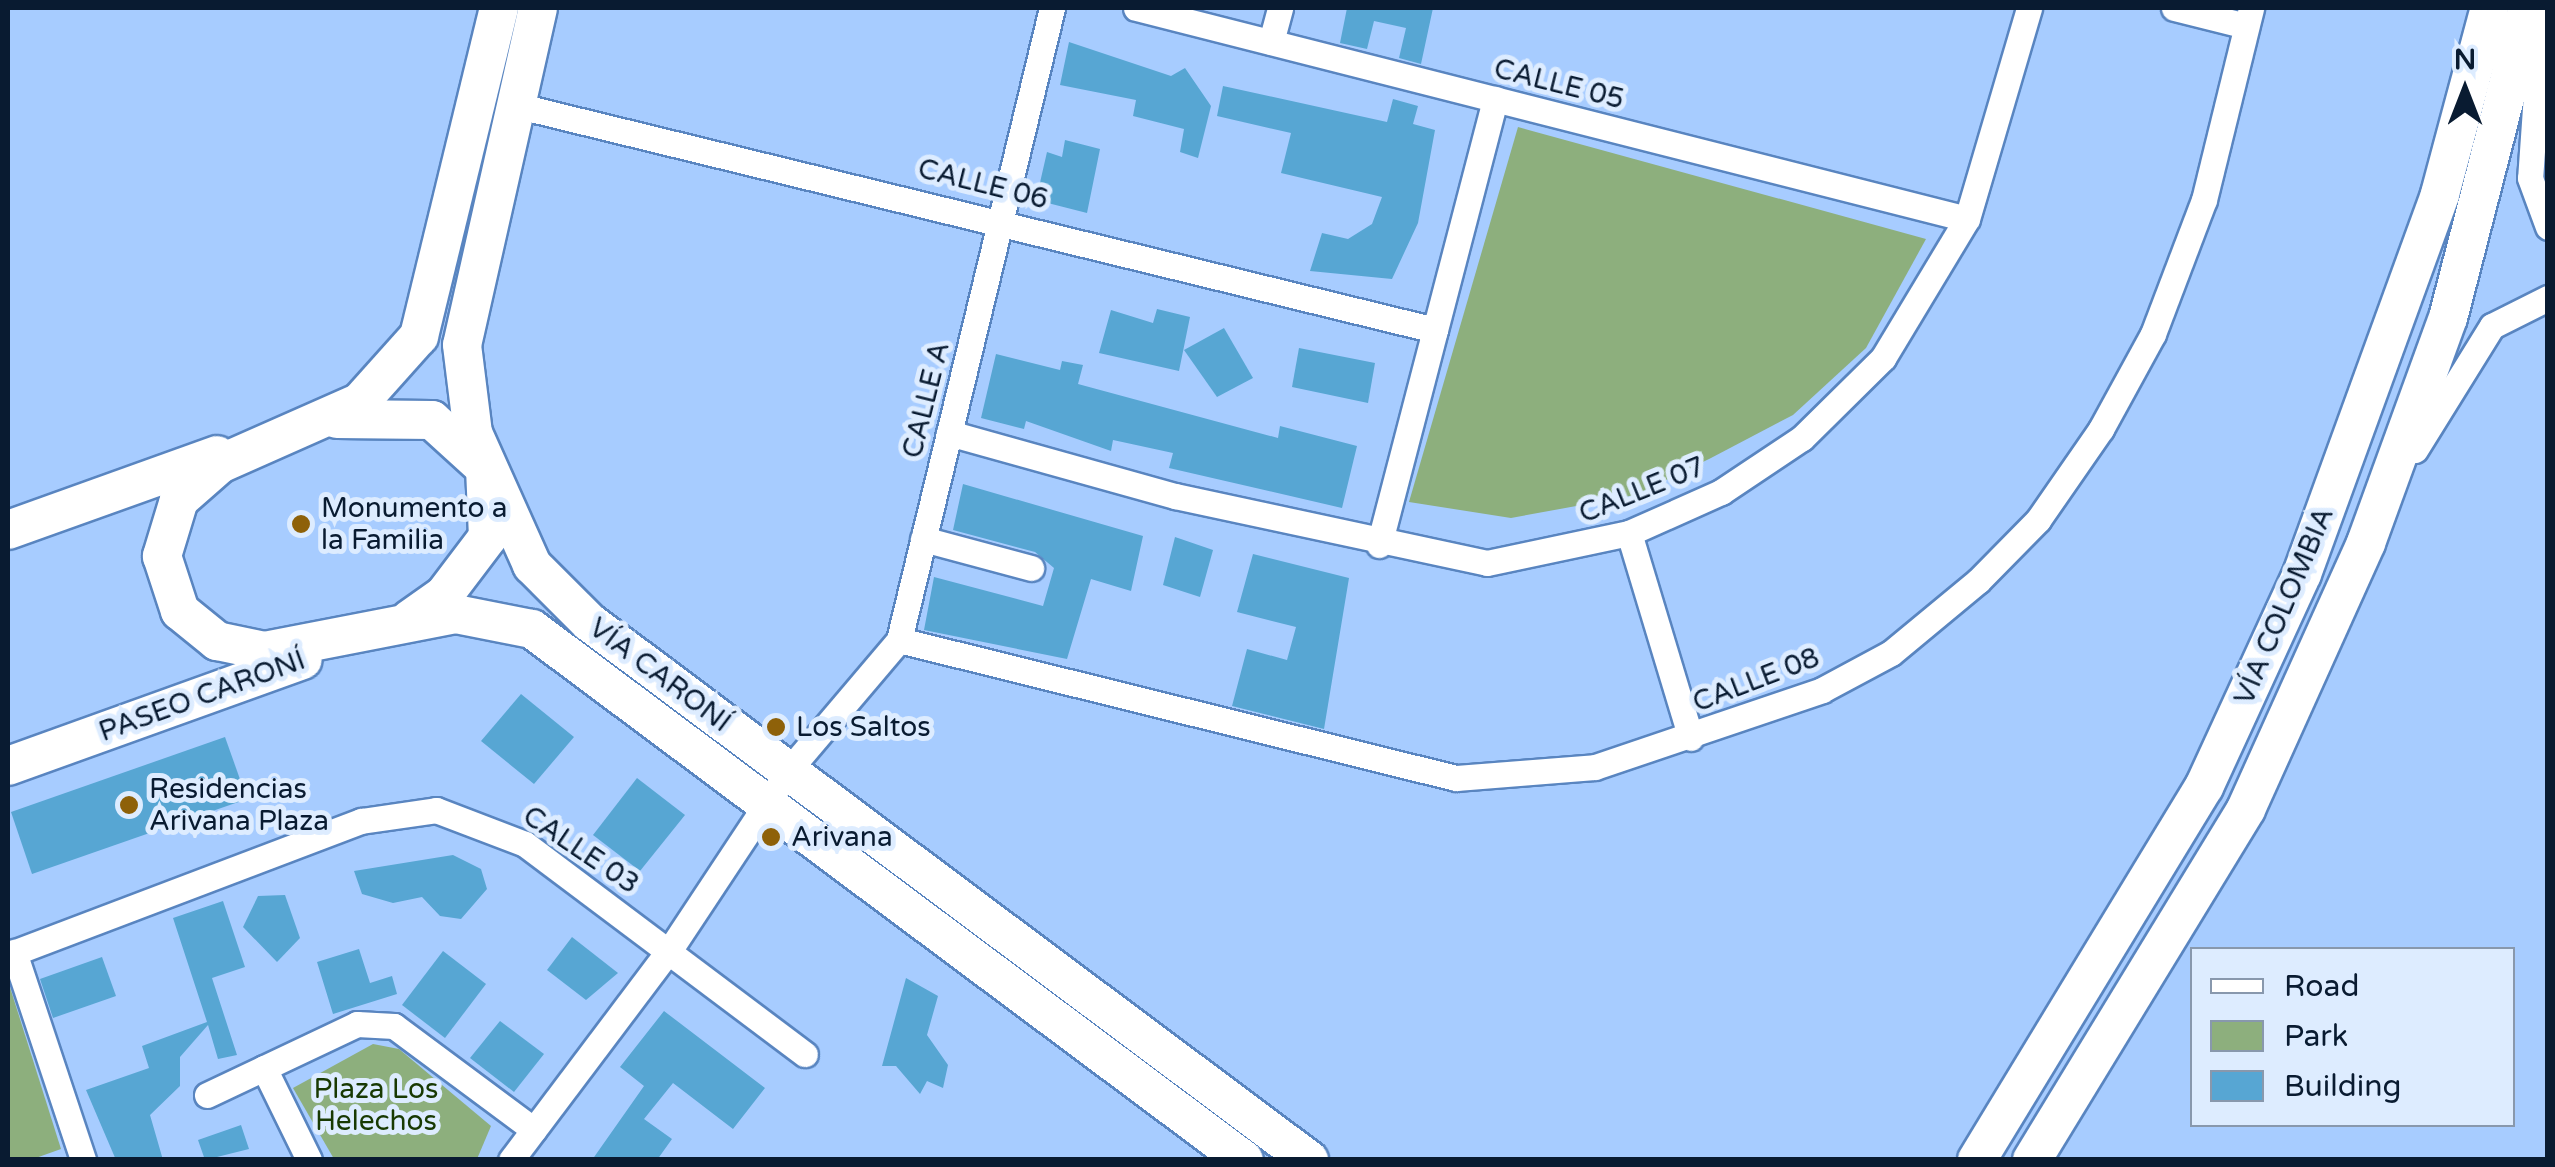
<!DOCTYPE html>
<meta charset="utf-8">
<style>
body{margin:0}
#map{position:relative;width:2555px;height:1167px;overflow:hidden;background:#a7ccff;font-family:"Varela Round",sans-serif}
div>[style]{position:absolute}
.green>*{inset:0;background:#8daf7d}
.building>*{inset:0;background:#57a6d3}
.roads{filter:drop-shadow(2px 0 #5985c0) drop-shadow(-2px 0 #5985c0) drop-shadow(0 2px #5985c0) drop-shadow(0 -2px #5985c0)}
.street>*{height:25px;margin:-12.5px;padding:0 12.5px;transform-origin:12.5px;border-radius:12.5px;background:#fff}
.secondary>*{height:38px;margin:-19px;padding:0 19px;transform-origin:19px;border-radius:19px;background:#fff}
.dots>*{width:28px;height:28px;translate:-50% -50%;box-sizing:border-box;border:5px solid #ddecff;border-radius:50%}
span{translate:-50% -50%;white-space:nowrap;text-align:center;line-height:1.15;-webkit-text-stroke:10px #ddecff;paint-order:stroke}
.street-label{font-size:28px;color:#091b31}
.poi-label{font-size:28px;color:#091b31}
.left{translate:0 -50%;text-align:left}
.park-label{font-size:28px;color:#183902}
.frame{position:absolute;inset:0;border:10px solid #091b31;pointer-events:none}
.legend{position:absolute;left:2190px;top:947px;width:325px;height:180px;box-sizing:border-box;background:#ddecff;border:2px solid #8898ad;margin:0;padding:12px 18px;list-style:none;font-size:30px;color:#091b31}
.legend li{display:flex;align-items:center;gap:20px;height:50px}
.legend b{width:50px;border:2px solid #8898ad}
.north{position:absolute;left:2415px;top:40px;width:100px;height:100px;-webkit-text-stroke:8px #ddecff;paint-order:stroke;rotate:0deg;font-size:28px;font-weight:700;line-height:40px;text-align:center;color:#091b31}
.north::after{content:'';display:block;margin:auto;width:35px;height:45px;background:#091b31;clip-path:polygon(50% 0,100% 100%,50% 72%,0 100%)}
</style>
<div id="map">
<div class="green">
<i style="clip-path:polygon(1518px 127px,1926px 239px,1866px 348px,1793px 415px,1711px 458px,1636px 495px,1511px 518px,1409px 502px)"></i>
<i style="clip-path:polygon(8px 981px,61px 1149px,33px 1159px,8px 1159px)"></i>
<i style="clip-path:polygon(373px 1044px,399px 1049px,491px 1126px,477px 1159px,334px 1159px,293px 1088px)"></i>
</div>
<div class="building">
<i style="clip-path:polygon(1347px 8px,1433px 8px,1421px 64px,1399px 58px,1406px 28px,1374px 21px,1367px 49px,1340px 43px)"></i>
<i style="clip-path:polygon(1069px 42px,1171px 76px,1185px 68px,1211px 106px,1198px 158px,1180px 152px,1184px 129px,1133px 116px,1136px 100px,1060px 85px)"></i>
<i style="clip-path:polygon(1223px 86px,1387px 122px,1393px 99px,1418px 106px,1413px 124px,1435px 130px,1418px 223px,1392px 279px,1310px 271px,1322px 233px,1348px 239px,1372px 224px,1382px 197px,1281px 173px,1291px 133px,1217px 116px)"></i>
<i style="clip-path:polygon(1065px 140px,1100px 149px,1087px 213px,1036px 200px,1047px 152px,1062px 157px)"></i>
<i style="clip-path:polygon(1157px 309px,1190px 317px,1179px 371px,1099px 353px,1111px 310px,1153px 323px)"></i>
<i style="clip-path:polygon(1224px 328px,1253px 378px,1217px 397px,1184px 350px)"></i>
<i style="clip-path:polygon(1299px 348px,1375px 363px,1368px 403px,1292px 387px)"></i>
<i style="clip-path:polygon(996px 354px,1060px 370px,1062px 361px,1083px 365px,1078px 384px,1278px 438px,1280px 426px,1357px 446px,1342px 508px,1169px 468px,1173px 453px,1113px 440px,1111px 451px,1026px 421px,1024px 429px,981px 418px)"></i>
<i style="clip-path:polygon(963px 484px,1143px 536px,1131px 591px,1091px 579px,1067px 659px,924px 630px,934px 577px,1043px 606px,1054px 568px,1035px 552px,953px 530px)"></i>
<i style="clip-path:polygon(1175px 537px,1213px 550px,1200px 597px,1163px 585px)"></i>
<i style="clip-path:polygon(1253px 554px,1349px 578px,1324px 729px,1232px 706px,1247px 649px,1287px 660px,1296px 627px,1237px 612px)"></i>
<i style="clip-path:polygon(521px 694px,574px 737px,534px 784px,481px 741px)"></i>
<i style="clip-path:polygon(225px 737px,247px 799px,32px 874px,11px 812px)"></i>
<i style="clip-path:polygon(637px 778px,685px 815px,640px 871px,593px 835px)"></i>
<i style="clip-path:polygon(453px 855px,481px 869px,487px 889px,461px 919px,440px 916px,422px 897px,393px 903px,362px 894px,354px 871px)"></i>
<i style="clip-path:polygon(285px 895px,300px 938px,277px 962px,243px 927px,258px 896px)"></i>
<i style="clip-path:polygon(223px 901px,245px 967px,212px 978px,237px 1055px,218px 1059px,208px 1025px,180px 1057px,180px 1086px,150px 1115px,163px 1160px,116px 1160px,86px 1090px,149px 1068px,142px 1046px,207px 1022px,173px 918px)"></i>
<i style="clip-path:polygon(572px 937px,618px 973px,586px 1000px,547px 970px)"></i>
<i style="clip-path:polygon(359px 949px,370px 983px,392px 976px,397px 994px,333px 1014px,317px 962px)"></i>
<i style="clip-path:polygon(443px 951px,486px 984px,445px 1038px,402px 1005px)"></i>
<i style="clip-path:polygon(102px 957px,116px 996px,53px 1018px,40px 979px)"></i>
<i style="clip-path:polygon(906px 978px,938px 996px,927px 1035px,948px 1065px,943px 1088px,927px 1081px,920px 1094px,896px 1066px,882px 1066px)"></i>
<i style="clip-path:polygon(664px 1011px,765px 1088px,733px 1129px,673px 1083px,644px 1119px,672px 1139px,657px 1160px,592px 1160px,644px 1086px,620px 1067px)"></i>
<i style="clip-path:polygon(500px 1021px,544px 1054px,514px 1092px,470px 1058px)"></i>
<i style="clip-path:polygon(241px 1125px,249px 1149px,205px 1160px,198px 1140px)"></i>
</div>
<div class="roads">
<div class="street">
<i style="left:1136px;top:8px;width:857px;rotate:14.25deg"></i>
<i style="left:2174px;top:8px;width:74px;rotate:14deg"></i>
<i style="left:2542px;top:8px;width:170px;rotate:94deg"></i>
<i style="left:2530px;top:178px;width:52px;rotate:69.8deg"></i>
<i style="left:1271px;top:42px;width:35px;rotate:-75deg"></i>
<i style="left:515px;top:105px;width:947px;rotate:13.74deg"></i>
<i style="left:949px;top:433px;width:235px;rotate:15.6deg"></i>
<i style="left:1175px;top:496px;width:319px;rotate:12.1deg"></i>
<i style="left:1487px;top:563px;width:145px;rotate:-11.9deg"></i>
<i style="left:1629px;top:533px;width:101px;rotate:-24deg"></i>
<i style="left:1721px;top:492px;width:97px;rotate:-33.7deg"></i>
<i style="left:1802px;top:438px;width:114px;rotate:-44.6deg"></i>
<i style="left:1883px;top:358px;width:162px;rotate:-58.9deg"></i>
<i style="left:1967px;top:219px;width:220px;rotate:-73.6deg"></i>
<i style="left:2415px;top:450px;width:146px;rotate:-58.2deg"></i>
<i style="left:2492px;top:326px;width:63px;rotate:-26.6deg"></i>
<i style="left:1629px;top:533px;width:214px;rotate:73.2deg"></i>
<i style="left:923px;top:539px;width:112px;rotate:15deg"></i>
<i style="left:1379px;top:545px;width:461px;rotate:-75.4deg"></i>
<i style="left:899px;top:640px;width:574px;rotate:13.92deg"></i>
<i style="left:1456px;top:778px;width:139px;rotate:-4.5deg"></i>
<i style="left:1595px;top:767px;width:240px;rotate:-18.7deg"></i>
<i style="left:1822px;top:690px;width:78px;rotate:-28.2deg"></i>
<i style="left:1891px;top:653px;width:113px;rotate:-39.6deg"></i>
<i style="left:1978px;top:581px;width:86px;rotate:-45.5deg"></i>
<i style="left:2038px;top:520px;width:111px;rotate:-55.3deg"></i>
<i style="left:2101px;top:429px;width:108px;rotate:-61.3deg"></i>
<i style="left:2153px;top:334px;width:143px;rotate:-69.2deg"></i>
<i style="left:2204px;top:200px;width:198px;rotate:-76.2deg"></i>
<i style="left:14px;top:952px;width:219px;rotate:71.6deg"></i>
<i style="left:8px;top:955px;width:378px;rotate:-20.8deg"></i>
<i style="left:361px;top:821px;width:76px;rotate:-8.3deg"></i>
<i style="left:436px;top:810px;width:95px;rotate:20.9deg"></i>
<i style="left:525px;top:844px;width:350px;rotate:36.9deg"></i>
<i style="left:264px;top:1068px;width:102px;rotate:63.9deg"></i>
<i style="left:207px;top:1095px;width:166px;rotate:-25.3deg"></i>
<i style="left:357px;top:1024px;width:37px;rotate:3deg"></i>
<i style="left:394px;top:1026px;width:174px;rotate:36.6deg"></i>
<i style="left:511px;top:1160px;width:266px;rotate:-53deg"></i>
<i style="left:671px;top:948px;width:212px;rotate:-56.5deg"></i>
<i style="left:788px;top:771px;width:172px;rotate:-49.7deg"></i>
<i style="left:899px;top:640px;width:650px;rotate:-76.39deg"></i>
</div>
<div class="secondary">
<i style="left:499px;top:8px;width:338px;rotate:103.7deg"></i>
<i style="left:419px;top:336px;width:89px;rotate:131.8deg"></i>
<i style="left:360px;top:402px;width:153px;rotate:156.1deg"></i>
<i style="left:220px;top:464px;width:55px;rotate:138.7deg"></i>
<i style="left:179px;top:500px;width:59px;rotate:106.9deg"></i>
<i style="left:162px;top:556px;width:58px;rotate:71.9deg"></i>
<i style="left:180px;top:611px;width:48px;rotate:39deg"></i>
<i style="left:217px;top:641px;width:49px;rotate:11.8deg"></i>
<i style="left:265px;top:651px;width:195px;rotate:-11deg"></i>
<i style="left:456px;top:614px;width:77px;rotate:11.2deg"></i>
<i style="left:532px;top:629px;width:888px;rotate:36.72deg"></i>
<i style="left:538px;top:8px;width:345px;rotate:102.7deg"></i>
<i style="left:462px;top:345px;width:89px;rotate:82.9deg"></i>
<i style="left:473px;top:433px;width:145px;rotate:65.9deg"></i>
<i style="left:532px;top:565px;width:81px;rotate:45deg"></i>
<i style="left:589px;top:622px;width:899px;rotate:36.77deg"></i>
<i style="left:337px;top:419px;width:95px;rotate:0.6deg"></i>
<i style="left:432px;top:420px;width:72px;rotate:42.2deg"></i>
<i style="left:485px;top:468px;width:69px;rotate:87.5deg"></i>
<i style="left:488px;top:537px;width:73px;rotate:127.2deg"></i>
<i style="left:444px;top:595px;width:42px;rotate:144.8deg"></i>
<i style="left:8px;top:530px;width:222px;rotate:-19.7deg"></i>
<i style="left:8px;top:766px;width:313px;rotate:-19.8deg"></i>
<i style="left:1977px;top:1160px;width:437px;rotate:-58.7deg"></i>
<i style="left:2204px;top:787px;width:234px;rotate:-65.3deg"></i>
<i style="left:2302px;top:574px;width:404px;rotate:-70deg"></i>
<i style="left:2440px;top:194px;width:193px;rotate:-75deg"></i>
<i style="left:2032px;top:1160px;width:411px;rotate:-58.6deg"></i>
<i style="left:2246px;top:809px;width:292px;rotate:-65.7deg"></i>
<i style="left:2366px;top:543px;width:239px;rotate:-70deg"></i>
<i style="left:2448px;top:318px;width:320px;rotate:-75.5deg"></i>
</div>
</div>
<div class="dots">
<i style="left:301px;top:524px;background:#8e6109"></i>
<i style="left:776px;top:727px;background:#8e6109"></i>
<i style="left:129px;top:805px;background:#8e6109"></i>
<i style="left:771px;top:837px;background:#8e6109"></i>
</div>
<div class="street-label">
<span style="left:1559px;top:84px;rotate:14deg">CALLE 05</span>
<span style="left:983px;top:184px;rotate:14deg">CALLE 06</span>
<span style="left:926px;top:400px;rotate:-76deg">CALLE A</span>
<span style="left:1642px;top:490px;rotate:-22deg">CALLE 07</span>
<span style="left:2284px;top:606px;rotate:-67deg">VÍA COLOMBIA</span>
<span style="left:660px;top:675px;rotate:37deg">VÍA CARONÍ</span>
<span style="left:1756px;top:680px;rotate:-21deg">CALLE 08</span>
<span style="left:202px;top:696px;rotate:-20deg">PASEO CARONÍ</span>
<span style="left:581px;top:850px;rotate:34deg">CALLE 03</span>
</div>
<div class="poi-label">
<span class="left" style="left:321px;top:524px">Monumento a<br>la Familia</span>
<span class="left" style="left:796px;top:727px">Los Saltos</span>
<span class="left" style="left:149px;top:805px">Residencias<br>Arivana Plaza</span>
<span class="left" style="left:791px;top:837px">Arivana</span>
</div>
<div class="park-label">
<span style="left:376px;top:1105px">Plaza Los<br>Helechos</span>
</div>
<div class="frame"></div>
<ul class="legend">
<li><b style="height:12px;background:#fff"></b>Road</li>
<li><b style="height:28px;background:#8daf7d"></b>Park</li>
<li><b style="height:28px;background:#57a6d3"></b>Building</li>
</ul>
<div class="north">N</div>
</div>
